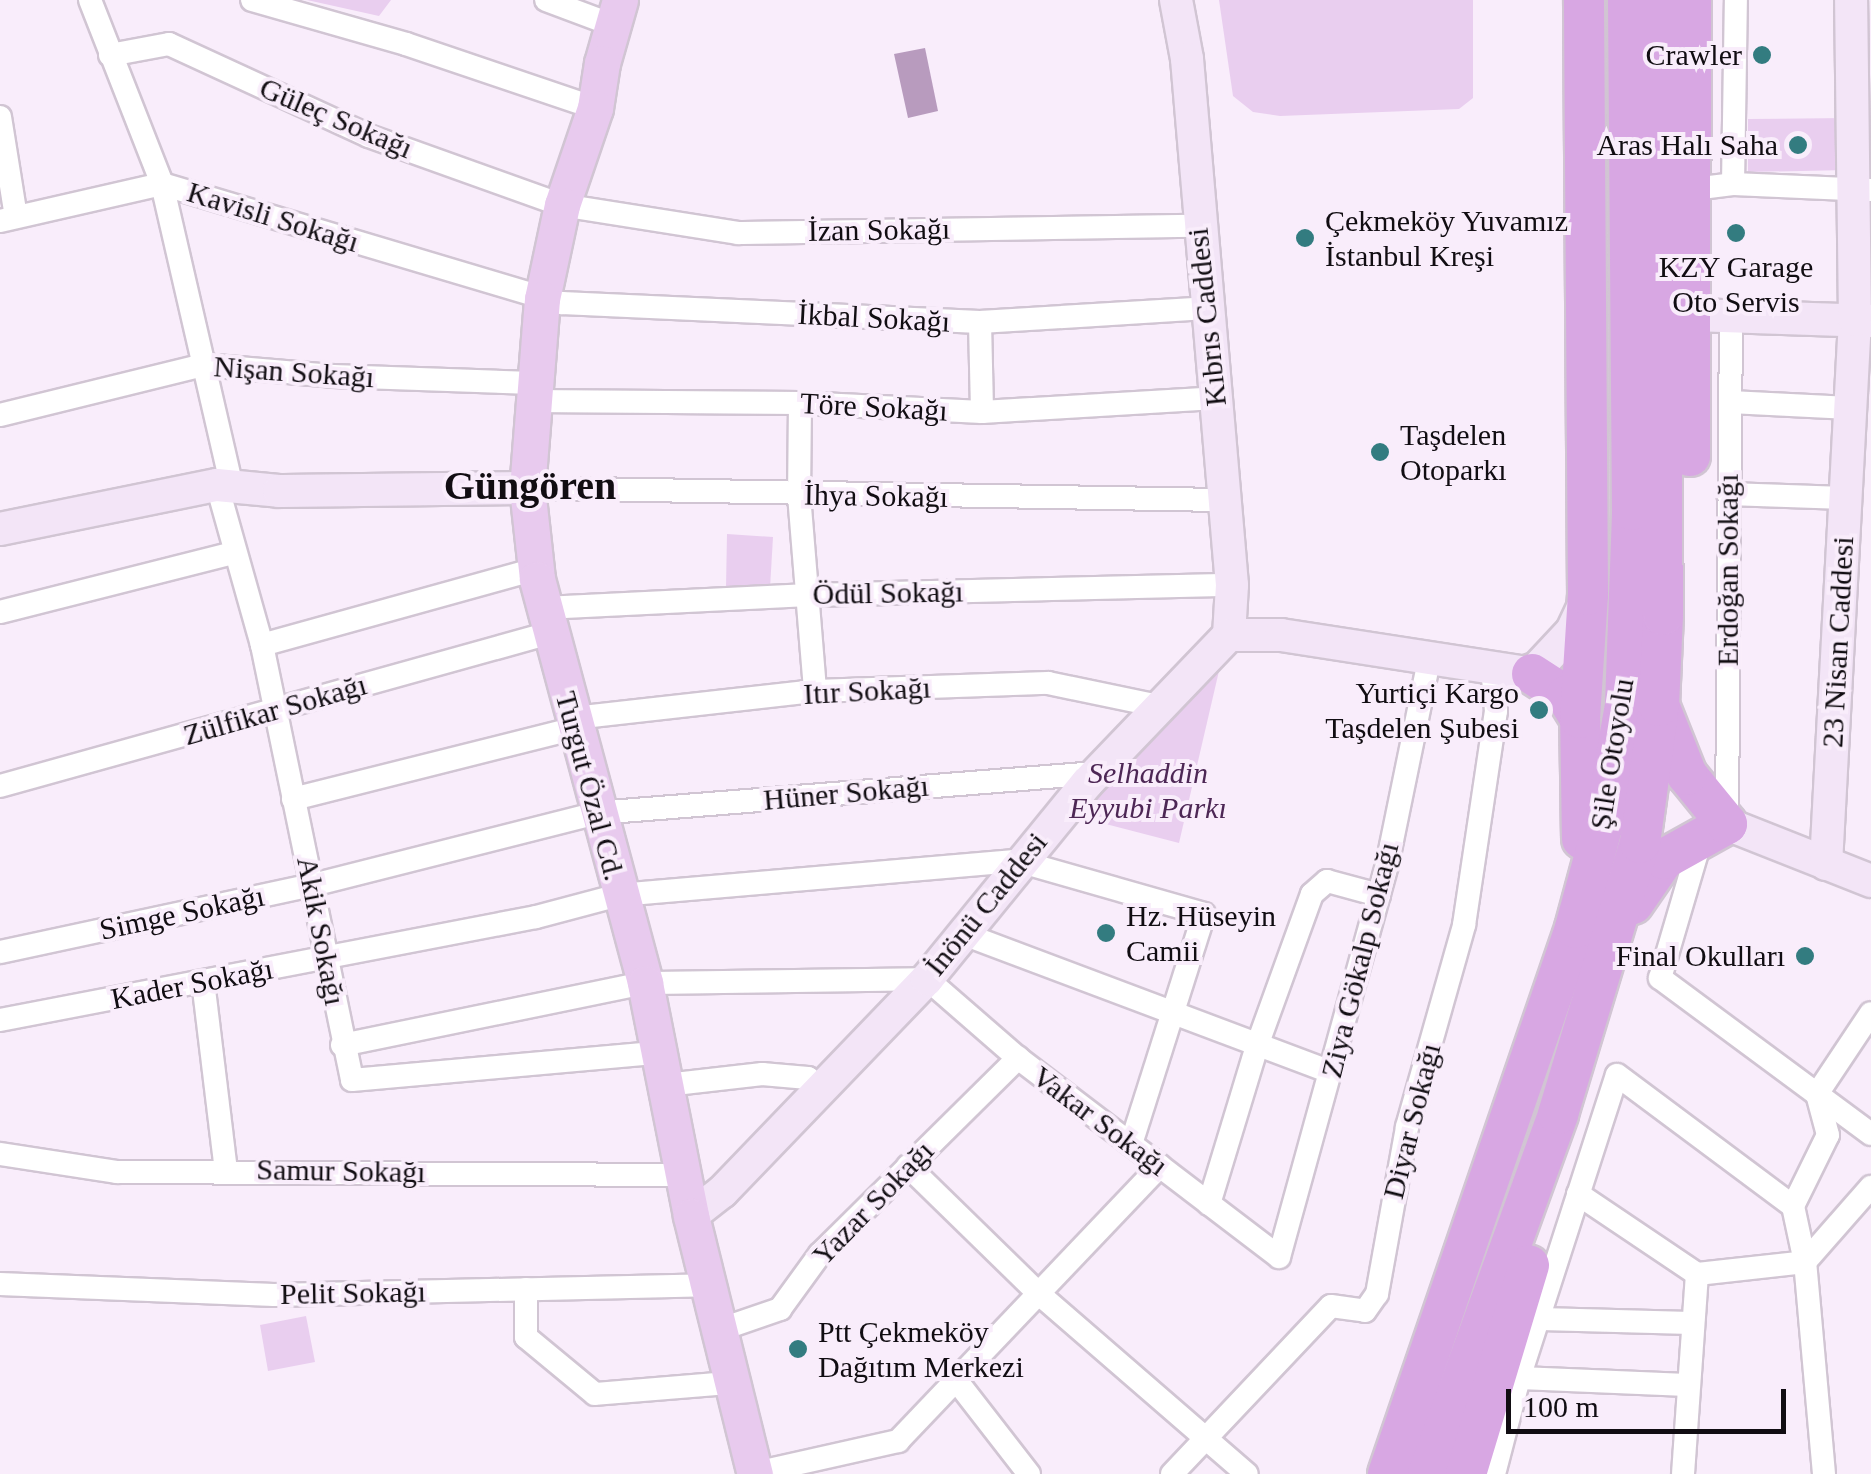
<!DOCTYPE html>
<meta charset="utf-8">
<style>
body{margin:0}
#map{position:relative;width:1871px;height:1474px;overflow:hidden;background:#f9edfb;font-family:"Times New Roman",serif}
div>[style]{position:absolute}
.green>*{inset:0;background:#e9ceef}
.water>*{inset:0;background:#b89bbe}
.roads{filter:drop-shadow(2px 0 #d1c5d3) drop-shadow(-2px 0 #d1c5d3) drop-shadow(0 2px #d1c5d3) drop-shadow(0 -2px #d1c5d3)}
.street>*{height:22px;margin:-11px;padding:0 11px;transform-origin:11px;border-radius:11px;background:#fff}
.secondary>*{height:32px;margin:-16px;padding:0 16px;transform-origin:16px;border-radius:16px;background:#f3e5f7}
.primary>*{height:35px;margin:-17.5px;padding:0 17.5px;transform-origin:17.5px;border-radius:17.5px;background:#e8caee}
.highway>*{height:40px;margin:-20px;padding:0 20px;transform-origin:20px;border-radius:20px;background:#d8a7e3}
.dots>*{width:28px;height:28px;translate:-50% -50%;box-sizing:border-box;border:5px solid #f9edfb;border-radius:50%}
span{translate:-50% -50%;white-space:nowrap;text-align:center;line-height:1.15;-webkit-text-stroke:8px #f9edfb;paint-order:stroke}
.poi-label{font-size:30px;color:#110d12}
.right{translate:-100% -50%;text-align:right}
.left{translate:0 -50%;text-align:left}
.street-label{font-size:30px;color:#110d12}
.park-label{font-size:30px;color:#4d2755;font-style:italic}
.district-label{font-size:40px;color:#110d12;font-weight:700}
.scale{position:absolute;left:1506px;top:1389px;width:280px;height:45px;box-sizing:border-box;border:5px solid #110d12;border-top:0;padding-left:12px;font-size:30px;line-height:35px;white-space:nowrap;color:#110d12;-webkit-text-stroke:8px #f9edfb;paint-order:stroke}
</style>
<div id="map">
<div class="green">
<i style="clip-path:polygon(307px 0,391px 0,379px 16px)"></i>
<i style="clip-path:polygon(1219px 0,1473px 0,1473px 98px,1459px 109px,1280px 116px,1253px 112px,1233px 96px)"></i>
<i style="clip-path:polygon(1847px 118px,1847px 170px,1748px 172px,1748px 119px)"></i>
<i style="clip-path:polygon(727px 534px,773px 537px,770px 588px,726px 587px)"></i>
<i style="clip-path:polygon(1222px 658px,1179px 843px,1071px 815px)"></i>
<i style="clip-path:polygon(306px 1316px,315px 1362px,268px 1371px,260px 1325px)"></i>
</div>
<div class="water">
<i style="clip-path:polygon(925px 48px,938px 111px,908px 118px,894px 54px)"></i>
</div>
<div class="roads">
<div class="street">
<i style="left:90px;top:0;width:198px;rotate:68.6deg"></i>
<i style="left:162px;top:184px;width:311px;rotate:77deg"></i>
<i style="left:252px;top:0;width:160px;rotate:15.9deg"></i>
<i style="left:406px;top:44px;width:200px;rotate:18.7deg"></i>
<i style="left:546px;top:0;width:72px;rotate:20.5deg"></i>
<i style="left:110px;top:55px;width:60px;rotate:-10.6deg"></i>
<i style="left:169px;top:44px;width:220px;rotate:24.7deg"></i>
<i style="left:369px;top:136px;width:205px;rotate:19.7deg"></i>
<i style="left:562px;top:205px;width:178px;rotate:9deg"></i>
<i style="left:738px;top:233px;width:460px;rotate:-0.9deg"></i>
<i style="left:0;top:117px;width:101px;rotate:80.9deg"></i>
<i style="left:1733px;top:184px;width:184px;rotate:-89.1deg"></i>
<i style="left:1693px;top:189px;width:40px;rotate:-7.1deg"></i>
<i style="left:1733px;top:184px;width:138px;rotate:2.5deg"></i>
<i style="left:0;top:221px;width:166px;rotate:-12.9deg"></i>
<i style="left:162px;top:184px;width:417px;rotate:16.6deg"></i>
<i style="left:562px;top:303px;width:418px;rotate:2.6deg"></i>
<i style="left:980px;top:322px;width:227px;rotate:-3.5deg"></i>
<i style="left:980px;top:322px;width:90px;rotate:88.7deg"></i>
<i style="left:531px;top:401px;width:269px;rotate:0.4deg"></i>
<i style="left:800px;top:403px;width:182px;rotate:2.8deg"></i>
<i style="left:982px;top:412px;width:234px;rotate:-3.4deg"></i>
<i style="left:1730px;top:402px;width:120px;rotate:2.9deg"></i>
<i style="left:800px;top:403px;width:92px;rotate:90.6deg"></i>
<i style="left:799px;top:495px;width:197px;rotate:85.3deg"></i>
<i style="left:0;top:415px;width:209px;rotate:-13.8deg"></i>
<i style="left:203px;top:365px;width:130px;rotate:4.8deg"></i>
<i style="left:333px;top:376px;width:200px;rotate:2deg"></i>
<i style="left:217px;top:485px;width:166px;rotate:74.3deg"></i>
<i style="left:262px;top:645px;width:444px;rotate:78.3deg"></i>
<i style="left:352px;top:1080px;width:306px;rotate:-5.1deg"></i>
<i style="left:527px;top:488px;width:697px;rotate:0.99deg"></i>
<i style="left:1728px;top:494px;width:117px;rotate:2deg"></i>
<i style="left:544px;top:608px;width:265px;rotate:-2.8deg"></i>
<i style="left:809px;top:595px;width:423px;rotate:-1.4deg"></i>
<i style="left:0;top:612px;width:241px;rotate:-14.2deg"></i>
<i style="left:262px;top:645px;width:284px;rotate:-15.5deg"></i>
<i style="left:574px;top:718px;width:243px;rotate:-6.4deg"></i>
<i style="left:815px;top:691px;width:233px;rotate:-2deg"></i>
<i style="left:1048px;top:683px;width:113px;rotate:11.7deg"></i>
<i style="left:0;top:786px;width:571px;rotate:-15.55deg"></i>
<i style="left:293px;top:799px;width:291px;rotate:-14.1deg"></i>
<i style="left:1727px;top:822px;width:506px;rotate:-89.55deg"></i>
<i style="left:1701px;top:839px;width:145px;rotate:106.4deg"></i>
<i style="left:1660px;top:978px;width:262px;rotate:36.5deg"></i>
<i style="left:961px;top:933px;width:395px;rotate:20.6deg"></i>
<i style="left:0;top:952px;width:320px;rotate:-12.1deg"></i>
<i style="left:313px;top:885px;width:293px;rotate:-14.2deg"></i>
<i style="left:597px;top:813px;width:501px;rotate:-4.58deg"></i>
<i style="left:203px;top:981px;width:190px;rotate:83.1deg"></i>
<i style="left:0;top:1020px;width:546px;rotate:-10.88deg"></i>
<i style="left:536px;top:917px;width:86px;rotate:-14.8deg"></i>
<i style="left:619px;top:895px;width:400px;rotate:-4.9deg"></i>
<i style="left:1018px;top:861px;width:193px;rotate:15.9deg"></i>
<i style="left:1204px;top:914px;width:241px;rotate:107.6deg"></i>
<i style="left:342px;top:1045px;width:309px;rotate:-11.6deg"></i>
<i style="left:645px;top:983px;width:282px;rotate:-0.8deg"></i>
<i style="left:927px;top:979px;width:121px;rotate:41deg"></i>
<i style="left:1018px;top:1058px;width:328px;rotate:37.3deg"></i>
<i style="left:1279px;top:1257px;width:407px;rotate:-74.6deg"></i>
<i style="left:1387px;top:865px;width:209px;rotate:-78.4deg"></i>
<i style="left:666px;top:1085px;width:97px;rotate:-6.5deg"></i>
<i style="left:762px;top:1074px;width:46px;rotate:5deg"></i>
<i style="left:808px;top:1078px;width:16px;rotate:38deg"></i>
<i style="left:0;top:1154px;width:118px;rotate:8.7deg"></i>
<i style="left:117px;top:1172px;width:565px;rotate:0.3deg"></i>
<i style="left:908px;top:1166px;width:182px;rotate:44.3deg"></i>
<i style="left:1038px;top:1293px;width:276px;rotate:40.9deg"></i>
<i style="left:1578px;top:1194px;width:143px;rotate:33.9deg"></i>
<i style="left:1209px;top:1204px;width:168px;rotate:-73.1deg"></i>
<i style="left:1258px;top:1043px;width:158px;rotate:-70.1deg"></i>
<i style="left:1312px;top:894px;width:20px;rotate:-41deg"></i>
<i style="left:1327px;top:881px;width:54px;rotate:15.1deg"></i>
<i style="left:1805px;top:1262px;width:100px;rotate:-48.7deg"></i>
<i style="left:0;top:1284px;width:274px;rotate:2.3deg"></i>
<i style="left:274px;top:1295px;width:433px;rotate:-1.3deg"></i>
<i style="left:526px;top:1289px;width:48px;rotate:90deg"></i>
<i style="left:526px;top:1337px;width:89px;rotate:39.6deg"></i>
<i style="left:595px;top:1394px;width:135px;rotate:-4.7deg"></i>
<i style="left:1541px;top:1319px;width:150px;rotate:1.5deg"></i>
<i style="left:719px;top:1330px;width:65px;rotate:-19deg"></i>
<i style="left:780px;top:1309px;width:68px;rotate:-54deg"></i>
<i style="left:820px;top:1254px;width:279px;rotate:-44.7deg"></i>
<i style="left:1519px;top:1378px;width:169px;rotate:2.4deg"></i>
<i style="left:956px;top:1380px;width:119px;rotate:52.2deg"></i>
<i style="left:755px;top:1473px;width:147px;rotate:-12.6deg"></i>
<i style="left:898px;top:1441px;width:380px;rotate:-46.4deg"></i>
<i style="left:1172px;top:1474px;width:231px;rotate:-46.6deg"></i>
<i style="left:1331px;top:1306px;width:34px;rotate:8deg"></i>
<i style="left:1365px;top:1311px;width:21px;rotate:-55deg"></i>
<i style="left:1377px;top:1294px;width:170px;rotate:-79.8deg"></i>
<i style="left:1407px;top:1127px;width:210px;rotate:-74.2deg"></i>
<i style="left:1464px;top:925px;width:216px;rotate:-81.5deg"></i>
<i style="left:1496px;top:711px;width:44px;rotate:-95.2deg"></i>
<i style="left:1494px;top:1474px;width:99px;rotate:-75.4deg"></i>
<i style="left:1519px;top:1378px;width:318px;rotate:-72.1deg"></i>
<i style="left:1617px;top:1075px;width:219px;rotate:36.7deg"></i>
<i style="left:1683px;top:1474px;width:200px;rotate:-86deg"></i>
<i style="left:1697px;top:1274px;width:109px;rotate:-6.3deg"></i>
<i style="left:1824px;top:1474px;width:213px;rotate:-95.1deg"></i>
<i style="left:1805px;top:1262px;width:57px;rotate:-102.1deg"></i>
<i style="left:1793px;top:1206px;width:79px;rotate:-63.8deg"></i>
<i style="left:1828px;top:1135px;width:42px;rotate:-105deg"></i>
<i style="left:1817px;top:1094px;width:97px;rotate:-56.3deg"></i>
</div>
<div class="secondary">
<i style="left:1176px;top:0;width:60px;rotate:79.4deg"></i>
<i style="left:1187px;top:59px;width:528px;rotate:85.11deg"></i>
<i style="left:1232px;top:585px;width:50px;rotate:93.4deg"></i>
<i style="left:1694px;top:315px;width:177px;rotate:1.9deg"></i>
<i style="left:0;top:529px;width:221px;rotate:-11.5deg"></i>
<i style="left:217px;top:485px;width:62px;rotate:5.5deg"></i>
<i style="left:279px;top:491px;width:248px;rotate:-0.7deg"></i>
<i style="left:1727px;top:824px;width:155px;rotate:21.6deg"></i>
<i style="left:1826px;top:864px;width:545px;rotate:-86.95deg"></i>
<i style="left:1855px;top:320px;width:320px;rotate:-90.7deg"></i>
<i style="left:691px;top:1216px;width:39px;rotate:-38deg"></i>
<i style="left:722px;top:1192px;width:296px;rotate:-46.1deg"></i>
<i style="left:927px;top:979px;width:253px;rotate:-50.8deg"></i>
<i style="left:1087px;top:783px;width:205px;rotate:-46.2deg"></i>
<i style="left:1229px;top:635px;width:52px"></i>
<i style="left:1281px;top:635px;width:254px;rotate:8.8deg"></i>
<i style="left:1532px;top:674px;width:59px;rotate:-47.1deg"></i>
<i style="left:1572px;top:631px;width:35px;rotate:-65deg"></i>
</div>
<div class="primary">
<i style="left:620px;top:0;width:66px;rotate:105.9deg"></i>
<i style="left:602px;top:63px;width:46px;rotate:98.8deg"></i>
<i style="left:595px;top:108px;width:102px;rotate:108.8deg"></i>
<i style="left:562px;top:205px;width:96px;rotate:102deg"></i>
<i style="left:542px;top:299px;width:190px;rotate:94.5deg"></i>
<i style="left:527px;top:488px;width:92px;rotate:83.7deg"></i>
<i style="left:537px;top:579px;width:418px;rotate:75deg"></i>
<i style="left:645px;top:983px;width:237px;rotate:78.8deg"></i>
<i style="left:691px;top:1216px;width:266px;rotate:76.1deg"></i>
</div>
<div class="highway">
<i style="left:1690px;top:456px;width:456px;rotate:-89.9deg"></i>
<i style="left:1532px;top:674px;width:40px;rotate:32.9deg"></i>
<i style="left:1566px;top:696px;width:26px;rotate:58deg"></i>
<i style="left:1582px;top:839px;width:121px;rotate:-90.9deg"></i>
<i style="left:1580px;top:718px;width:123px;rotate:-86.3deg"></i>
<i style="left:1588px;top:595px;width:595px;rotate:-90.39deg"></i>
<i style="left:1633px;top:904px;width:55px;rotate:-55.4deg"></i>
<i style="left:1664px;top:859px;width:72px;rotate:-29.1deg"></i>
<i style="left:1727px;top:824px;width:63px;rotate:-129.2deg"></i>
<i style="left:1687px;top:775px;width:70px;rotate:-111.8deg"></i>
<i style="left:1388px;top:1474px;width:577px;rotate:-71.09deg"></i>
<i style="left:1575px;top:928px;width:123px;rotate:-74.9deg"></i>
<i style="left:1607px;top:809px;width:106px;rotate:-80.2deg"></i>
<i style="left:1625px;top:705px;width:195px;rotate:-87.9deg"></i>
<i style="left:1632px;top:510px;width:510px;rotate:-90.45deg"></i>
<i style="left:1428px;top:1474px;width:383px;rotate:-70.1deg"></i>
<i style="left:1558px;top:1114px;width:283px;rotate:-73.2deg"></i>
<i style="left:1640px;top:843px;width:138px;rotate:-82.1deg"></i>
<i style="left:1659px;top:706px;width:91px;rotate:-87.5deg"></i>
<i style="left:1663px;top:615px;width:615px;rotate:-90.56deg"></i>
<i style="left:1466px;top:1474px;width:218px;rotate:-73.2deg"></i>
</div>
</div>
<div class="dots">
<i style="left:1762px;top:55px;background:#337c80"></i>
<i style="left:1798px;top:145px;background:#337c80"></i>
<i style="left:1736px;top:233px;background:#337c80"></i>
<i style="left:1305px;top:238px;background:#337c80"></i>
<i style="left:1380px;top:452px;background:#337c80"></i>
<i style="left:1539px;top:710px;background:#337c80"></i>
<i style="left:1106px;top:933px;background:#337c80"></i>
<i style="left:1805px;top:956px;background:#337c80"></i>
<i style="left:798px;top:1349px;background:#337c80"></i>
</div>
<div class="poi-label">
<span class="right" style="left:1742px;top:55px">Crawler</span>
<span class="right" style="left:1778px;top:145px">Aras Halı Saha</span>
<span class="left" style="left:1325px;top:238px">Çekmeköy Yuvamız<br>İstanbul Kreşi</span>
<span style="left:1736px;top:284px">KZY Garage<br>Oto Servis</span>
<span class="left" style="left:1400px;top:452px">Taşdelen<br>Otoparkı</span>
<span class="right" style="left:1519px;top:710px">Yurtiçi Kargo<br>Taşdelen Şubesi</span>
<span class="left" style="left:1126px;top:933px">Hz. Hüseyin<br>Camii</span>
<span class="right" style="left:1785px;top:956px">Final Okulları</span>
<span class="left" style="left:818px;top:1349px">Ptt Çekmeköy<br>Dağıtım Merkezi</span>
</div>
<div class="street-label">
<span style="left:336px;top:118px;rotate:23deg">Güleç Sokağı</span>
<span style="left:273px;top:217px;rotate:17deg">Kavisli Sokağı</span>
<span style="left:879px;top:230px;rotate:-1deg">İzan Sokağı</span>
<span style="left:1207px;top:317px;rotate:-96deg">Kıbrıs Caddesi</span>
<span style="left:874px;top:318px;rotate:3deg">İkbal Sokağı</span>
<span style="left:294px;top:372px;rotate:4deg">Nişan Sokağı</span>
<span style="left:874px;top:407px;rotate:3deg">Töre Sokağı</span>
<span style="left:876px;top:496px;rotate:1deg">İhya Sokağı</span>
<span style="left:1728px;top:570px;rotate:-90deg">Erdoğan Sokağı</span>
<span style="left:888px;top:593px;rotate:-1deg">Ödül Sokağı</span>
<span style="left:1838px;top:642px;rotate:-87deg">23 Nisan Caddesi</span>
<span style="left:867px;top:691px;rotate:-3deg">Itır Sokağı</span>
<span style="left:275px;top:710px;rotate:-16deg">Zülfikar Sokağı</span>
<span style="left:1612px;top:754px;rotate:-81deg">Şile Otoyolu</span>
<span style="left:590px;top:786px;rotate:75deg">Turgut Özal Cd.</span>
<span style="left:846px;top:793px;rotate:-5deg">Hüner Sokağı</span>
<span style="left:986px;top:904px;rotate:-51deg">İnönü Caddesi</span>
<span style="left:182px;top:913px;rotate:-12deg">Simge Sokağı</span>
<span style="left:321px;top:931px;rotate:79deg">Akik Sokağı</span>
<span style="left:1360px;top:960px;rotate:-76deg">Ziya Gökalp Sokağı</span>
<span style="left:192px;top:984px;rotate:-11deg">Kader Sokağı</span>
<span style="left:1100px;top:1121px;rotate:37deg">Vakar Sokağı</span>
<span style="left:1412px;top:1121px;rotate:-76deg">Diyar Sokağı</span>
<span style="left:341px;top:1171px;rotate:1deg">Samur Sokağı</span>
<span style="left:873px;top:1203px;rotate:-46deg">Yazar Sokağı</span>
<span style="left:353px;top:1293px;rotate:-1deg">Pelit Sokağı</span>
</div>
<div class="park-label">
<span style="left:1148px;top:790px">Selhaddin<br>Eyyubi Parkı</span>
</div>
<div class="district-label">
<span style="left:530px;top:486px">Güngören</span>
</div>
<div class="scale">100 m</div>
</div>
